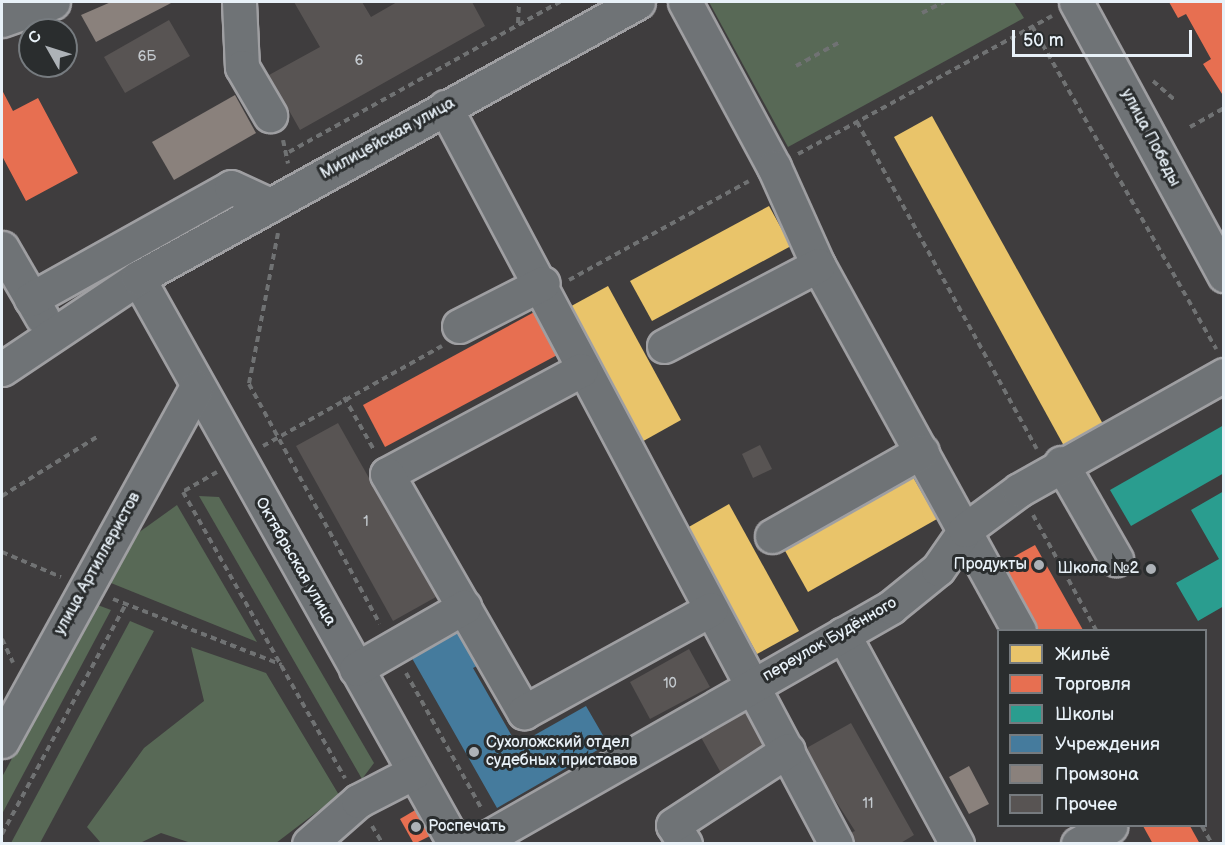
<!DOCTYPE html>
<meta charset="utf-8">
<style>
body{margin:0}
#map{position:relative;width:1225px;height:845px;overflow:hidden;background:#3f3d3e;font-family:"Balsamiq Sans",sans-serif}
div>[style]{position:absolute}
.green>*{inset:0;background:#586956}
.homes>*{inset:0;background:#e9c46a}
.shops>*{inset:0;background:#e76f51}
.schools>*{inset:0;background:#2a9d8f}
.public>*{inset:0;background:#457b9d}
.industry>*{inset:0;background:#8a817c}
.building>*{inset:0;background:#585453}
.path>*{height:4px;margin-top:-2px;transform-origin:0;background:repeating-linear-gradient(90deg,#707273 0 6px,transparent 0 10.5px)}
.roads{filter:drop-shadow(2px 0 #9f9fa2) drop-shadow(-2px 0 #9f9fa2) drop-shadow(0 2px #9f9fa2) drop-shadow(0 -2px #9f9fa2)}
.minor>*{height:33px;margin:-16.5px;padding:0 16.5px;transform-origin:16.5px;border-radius:16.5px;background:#6f7376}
.dots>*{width:16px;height:16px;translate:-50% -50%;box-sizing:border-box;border:3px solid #2a2d2e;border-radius:50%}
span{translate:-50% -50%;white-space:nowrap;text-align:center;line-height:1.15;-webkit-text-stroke:6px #2a2d2e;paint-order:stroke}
.number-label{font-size:14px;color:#c4cacf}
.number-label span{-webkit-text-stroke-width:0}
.street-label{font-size:16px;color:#e8f1f8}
.poi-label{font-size:16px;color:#e8f1f8}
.right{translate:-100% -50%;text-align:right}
.left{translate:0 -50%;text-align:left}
.frame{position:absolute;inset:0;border:3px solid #e8f1f8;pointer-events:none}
.legend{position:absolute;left:997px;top:629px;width:210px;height:198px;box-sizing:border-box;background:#2a2d2e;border:2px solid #767b7f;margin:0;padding:8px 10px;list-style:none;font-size:18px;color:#e8f1f8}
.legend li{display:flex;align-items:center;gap:12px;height:30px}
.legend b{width:30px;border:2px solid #767b7f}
.north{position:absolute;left:18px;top:18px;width:60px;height:60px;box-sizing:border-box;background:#2a2d2e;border:2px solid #767b7f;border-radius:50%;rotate:309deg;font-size:16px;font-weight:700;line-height:24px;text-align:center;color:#e8f1f8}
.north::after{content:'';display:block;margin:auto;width:21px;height:27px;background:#adb2b7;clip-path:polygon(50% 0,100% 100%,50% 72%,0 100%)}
.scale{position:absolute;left:1012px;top:30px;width:180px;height:27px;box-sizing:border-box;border:3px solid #e8f1f8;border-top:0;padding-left:8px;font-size:18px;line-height:21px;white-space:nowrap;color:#e8f1f8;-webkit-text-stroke:4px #2a2d2e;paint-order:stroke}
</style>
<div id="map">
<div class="green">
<i style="clip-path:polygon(709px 2px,1014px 2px,1024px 18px,788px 147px)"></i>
<i style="clip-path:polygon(199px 496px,219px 497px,374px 763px,362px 779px)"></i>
<i style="clip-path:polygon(177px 505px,257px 642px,106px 581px,138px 533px)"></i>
<i style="clip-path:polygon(95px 604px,111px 610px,2px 814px,2px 777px)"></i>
<i style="clip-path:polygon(130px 621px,154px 631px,40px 843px,11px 843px)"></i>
<i style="clip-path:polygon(191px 647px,266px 673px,339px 795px,276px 843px,191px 843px,161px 833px,140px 843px,101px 843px,87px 827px,144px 748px,204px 701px)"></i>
</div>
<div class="homes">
<i style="clip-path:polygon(932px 116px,1103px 424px,1064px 446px,894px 137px)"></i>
<i style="clip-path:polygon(769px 206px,791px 246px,652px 321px,630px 281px)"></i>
<i style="clip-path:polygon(608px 286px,681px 420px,638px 444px,564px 310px)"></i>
<i style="clip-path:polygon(913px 477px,937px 519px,808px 592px,784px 549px)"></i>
<i style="clip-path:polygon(729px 504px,799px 631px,757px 654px,687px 528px)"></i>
</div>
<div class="shops">
<i style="clip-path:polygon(1169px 2px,1224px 2px,1224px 97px,1203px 64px,1211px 59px,1186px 14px,1178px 18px)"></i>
<i style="clip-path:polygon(2px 90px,13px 111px,38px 98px,78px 173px,26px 201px,2px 156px)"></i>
<i style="clip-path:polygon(538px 310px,561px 353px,385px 447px,363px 405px)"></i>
<i style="clip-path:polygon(1035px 545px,1083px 630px,1035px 630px,999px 565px)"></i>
<i style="clip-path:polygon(417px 809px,432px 835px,414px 844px,400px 819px)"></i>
<i style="clip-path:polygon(1143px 826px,1190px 826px,1200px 844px,1153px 844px)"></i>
</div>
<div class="schools">
<i style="clip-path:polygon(1224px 425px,1224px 473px,1131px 526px,1110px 490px)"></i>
<i style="clip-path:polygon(1224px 491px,1224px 606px,1198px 621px,1176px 583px,1219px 559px,1191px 510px)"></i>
</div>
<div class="public">
<i style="clip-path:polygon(462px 622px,485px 662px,473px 668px,517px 745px,586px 706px,608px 744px,497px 808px,409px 653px)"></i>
</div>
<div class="industry">
<i style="clip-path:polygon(111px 2px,173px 2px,96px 42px,81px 15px)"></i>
<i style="clip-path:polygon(235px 95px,256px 133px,174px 180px,152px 142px)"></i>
<i style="clip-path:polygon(969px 766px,989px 804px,969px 814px,949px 777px)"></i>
</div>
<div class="building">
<i style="clip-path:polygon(294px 2px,362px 2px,371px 17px,397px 2px,472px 2px,485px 26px,300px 130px,269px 75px,320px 47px)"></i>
<i style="clip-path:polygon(169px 20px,190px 56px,125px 93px,104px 57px)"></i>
<i style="clip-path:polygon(338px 423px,436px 597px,393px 621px,296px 446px)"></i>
<i style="clip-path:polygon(760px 445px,772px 469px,753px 478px,742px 454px)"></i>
<i style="clip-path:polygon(689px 649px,710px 687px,650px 719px,630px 682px)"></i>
<i style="clip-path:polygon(747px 704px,771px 744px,721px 773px,698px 732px)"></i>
<i style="clip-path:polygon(851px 723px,914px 835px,899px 844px,856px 844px,850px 833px,855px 831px,803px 750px)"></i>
</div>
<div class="path">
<i style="left:922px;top:13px;width:25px;rotate:-27deg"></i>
<i style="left:518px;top:23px;width:21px;rotate:-87deg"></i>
<i style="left:1032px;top:26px;width:372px;rotate:60.3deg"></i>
<i style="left:796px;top:66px;width:50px;rotate:-28.6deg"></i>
<i style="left:1153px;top:81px;width:30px;rotate:41deg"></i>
<i style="left:857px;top:122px;width:373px;rotate:61.2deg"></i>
<i style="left:1190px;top:127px;width:39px;rotate:-29deg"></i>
<i style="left:283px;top:140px;width:24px;rotate:78deg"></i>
<i style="left:289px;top:152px;width:310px;rotate:-29deg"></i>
<i style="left:798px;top:154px;width:289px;rotate:-28.5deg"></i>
<i style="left:278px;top:233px;width:154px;rotate:100.9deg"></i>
<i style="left:249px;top:384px;width:273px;rotate:61.4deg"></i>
<i style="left:569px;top:280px;width:205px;rotate:-28.8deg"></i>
<i style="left:344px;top:397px;width:61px;rotate:60.5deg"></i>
<i style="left:263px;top:446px;width:205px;rotate:-29.2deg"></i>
<i style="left:217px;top:472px;width:39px;rotate:150deg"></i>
<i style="left:183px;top:492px;width:329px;rotate:60.5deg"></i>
<i style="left:2px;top:496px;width:115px;rotate:-31.9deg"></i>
<i style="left:1033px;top:515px;width:131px;rotate:61.3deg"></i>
<i style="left:2px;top:552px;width:64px;rotate:23deg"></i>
<i style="left:113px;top:599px;width:181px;rotate:21.3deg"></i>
<i style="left:2px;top:639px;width:26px;rotate:65deg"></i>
<i style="left:406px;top:673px;width:154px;rotate:60.9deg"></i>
<i style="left:372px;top:826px;width:21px;rotate:59deg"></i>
<i style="left:1202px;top:826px;width:21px;rotate:61deg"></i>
<i style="left:2px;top:834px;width:261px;rotate:-61.7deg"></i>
</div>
<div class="roads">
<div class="minor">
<i style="left:239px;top:2px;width:65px;rotate:87.4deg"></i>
<i style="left:242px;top:67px;width:56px;rotate:59.7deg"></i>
<i style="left:685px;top:2px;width:187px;rotate:61.7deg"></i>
<i style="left:774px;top:167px;width:107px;rotate:65.8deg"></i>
<i style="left:818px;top:265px;width:417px;rotate:61.2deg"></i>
<i style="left:1076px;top:2px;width:311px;rotate:61.5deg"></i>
<i style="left:2px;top:20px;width:54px;rotate:-19.4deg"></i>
<i style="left:445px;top:107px;width:834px;rotate:62.05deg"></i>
<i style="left:2px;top:248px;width:80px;rotate:59.9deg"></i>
<i style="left:138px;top:278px;width:649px;rotate:60.75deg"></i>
<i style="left:31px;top:299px;width:229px;rotate:-29.2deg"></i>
<i style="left:231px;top:187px;width:43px;rotate:24.8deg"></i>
<i style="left:459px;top:326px;width:94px;rotate:-27.1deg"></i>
<i style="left:664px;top:346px;width:174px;rotate:-27.7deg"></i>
<i style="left:2px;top:369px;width:164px;rotate:-33.8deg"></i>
<i style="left:138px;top:278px;width:571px;rotate:-28.9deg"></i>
<i style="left:581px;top:370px;width:220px;rotate:151.8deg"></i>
<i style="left:387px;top:474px;width:275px;rotate:60.1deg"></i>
<i style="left:524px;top:712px;width:213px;rotate:-28.8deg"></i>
<i style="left:1061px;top:463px;width:111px;rotate:60.2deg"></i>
<i style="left:772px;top:536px;width:172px;rotate:-29.5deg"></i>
<i style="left:843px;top:634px;width:239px;rotate:61.5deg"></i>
<i style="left:356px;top:669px;width:125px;rotate:-29.9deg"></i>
<i style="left:2px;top:741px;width:403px;rotate:-61.2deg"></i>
<i style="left:309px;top:844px;width:65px;rotate:-41.3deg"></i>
<i style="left:358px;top:801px;width:63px;rotate:-27.4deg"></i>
<i style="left:476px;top:844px;width:478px;rotate:-29.7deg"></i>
<i style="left:891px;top:607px;width:60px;rotate:-39deg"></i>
<i style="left:938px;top:569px;width:47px;rotate:-55.3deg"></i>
<i style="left:965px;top:530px;width:67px;rotate:-36.5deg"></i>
<i style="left:1019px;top:490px;width:235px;rotate:-29.3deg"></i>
<i style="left:685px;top:844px;width:22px;rotate:-122deg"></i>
<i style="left:673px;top:825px;width:137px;rotate:-33.1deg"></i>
<i style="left:1078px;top:844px;width:37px;rotate:-29deg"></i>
</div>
</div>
<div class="dots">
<i style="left:1039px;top:565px;background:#adb2b7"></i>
<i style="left:1151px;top:569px;background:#adb2b7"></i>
<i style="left:474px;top:752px;background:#adb2b7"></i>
<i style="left:416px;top:827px;background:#adb2b7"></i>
</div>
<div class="number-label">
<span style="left:147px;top:57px">6Б</span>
<span style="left:359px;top:61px">6</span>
<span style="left:366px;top:522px">1</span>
<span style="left:670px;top:684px">10</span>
<span style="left:868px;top:804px">11</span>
</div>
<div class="street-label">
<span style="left:1150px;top:138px;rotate:62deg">улица Победы</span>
<span style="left:388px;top:139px;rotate:-29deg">Милицейская улица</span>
<span style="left:295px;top:562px;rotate:60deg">Октябрьская улица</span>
<span style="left:98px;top:564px;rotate:-61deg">улица Артиллеристов</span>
<span style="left:830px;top:640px;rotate:-30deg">переулок Будённого</span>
</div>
<div class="poi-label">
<span class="right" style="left:1027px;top:565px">Продукты</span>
<span class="right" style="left:1139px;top:569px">Школа №2</span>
<span class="left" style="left:486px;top:752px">Сухоложский отдел<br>судебных приставов</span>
<span class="left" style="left:428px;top:827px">Роспечать</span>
</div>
<div class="frame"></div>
<ul class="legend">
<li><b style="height:16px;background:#e9c46a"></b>Жильё</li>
<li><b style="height:16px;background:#e76f51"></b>Торговля</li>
<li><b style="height:16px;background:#2a9d8f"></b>Школы</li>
<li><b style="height:16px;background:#457b9d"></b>Учреждения</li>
<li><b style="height:16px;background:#8a817c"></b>Промзона</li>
<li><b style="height:16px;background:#585453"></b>Прочее</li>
</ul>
<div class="north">С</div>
<div class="scale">50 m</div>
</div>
